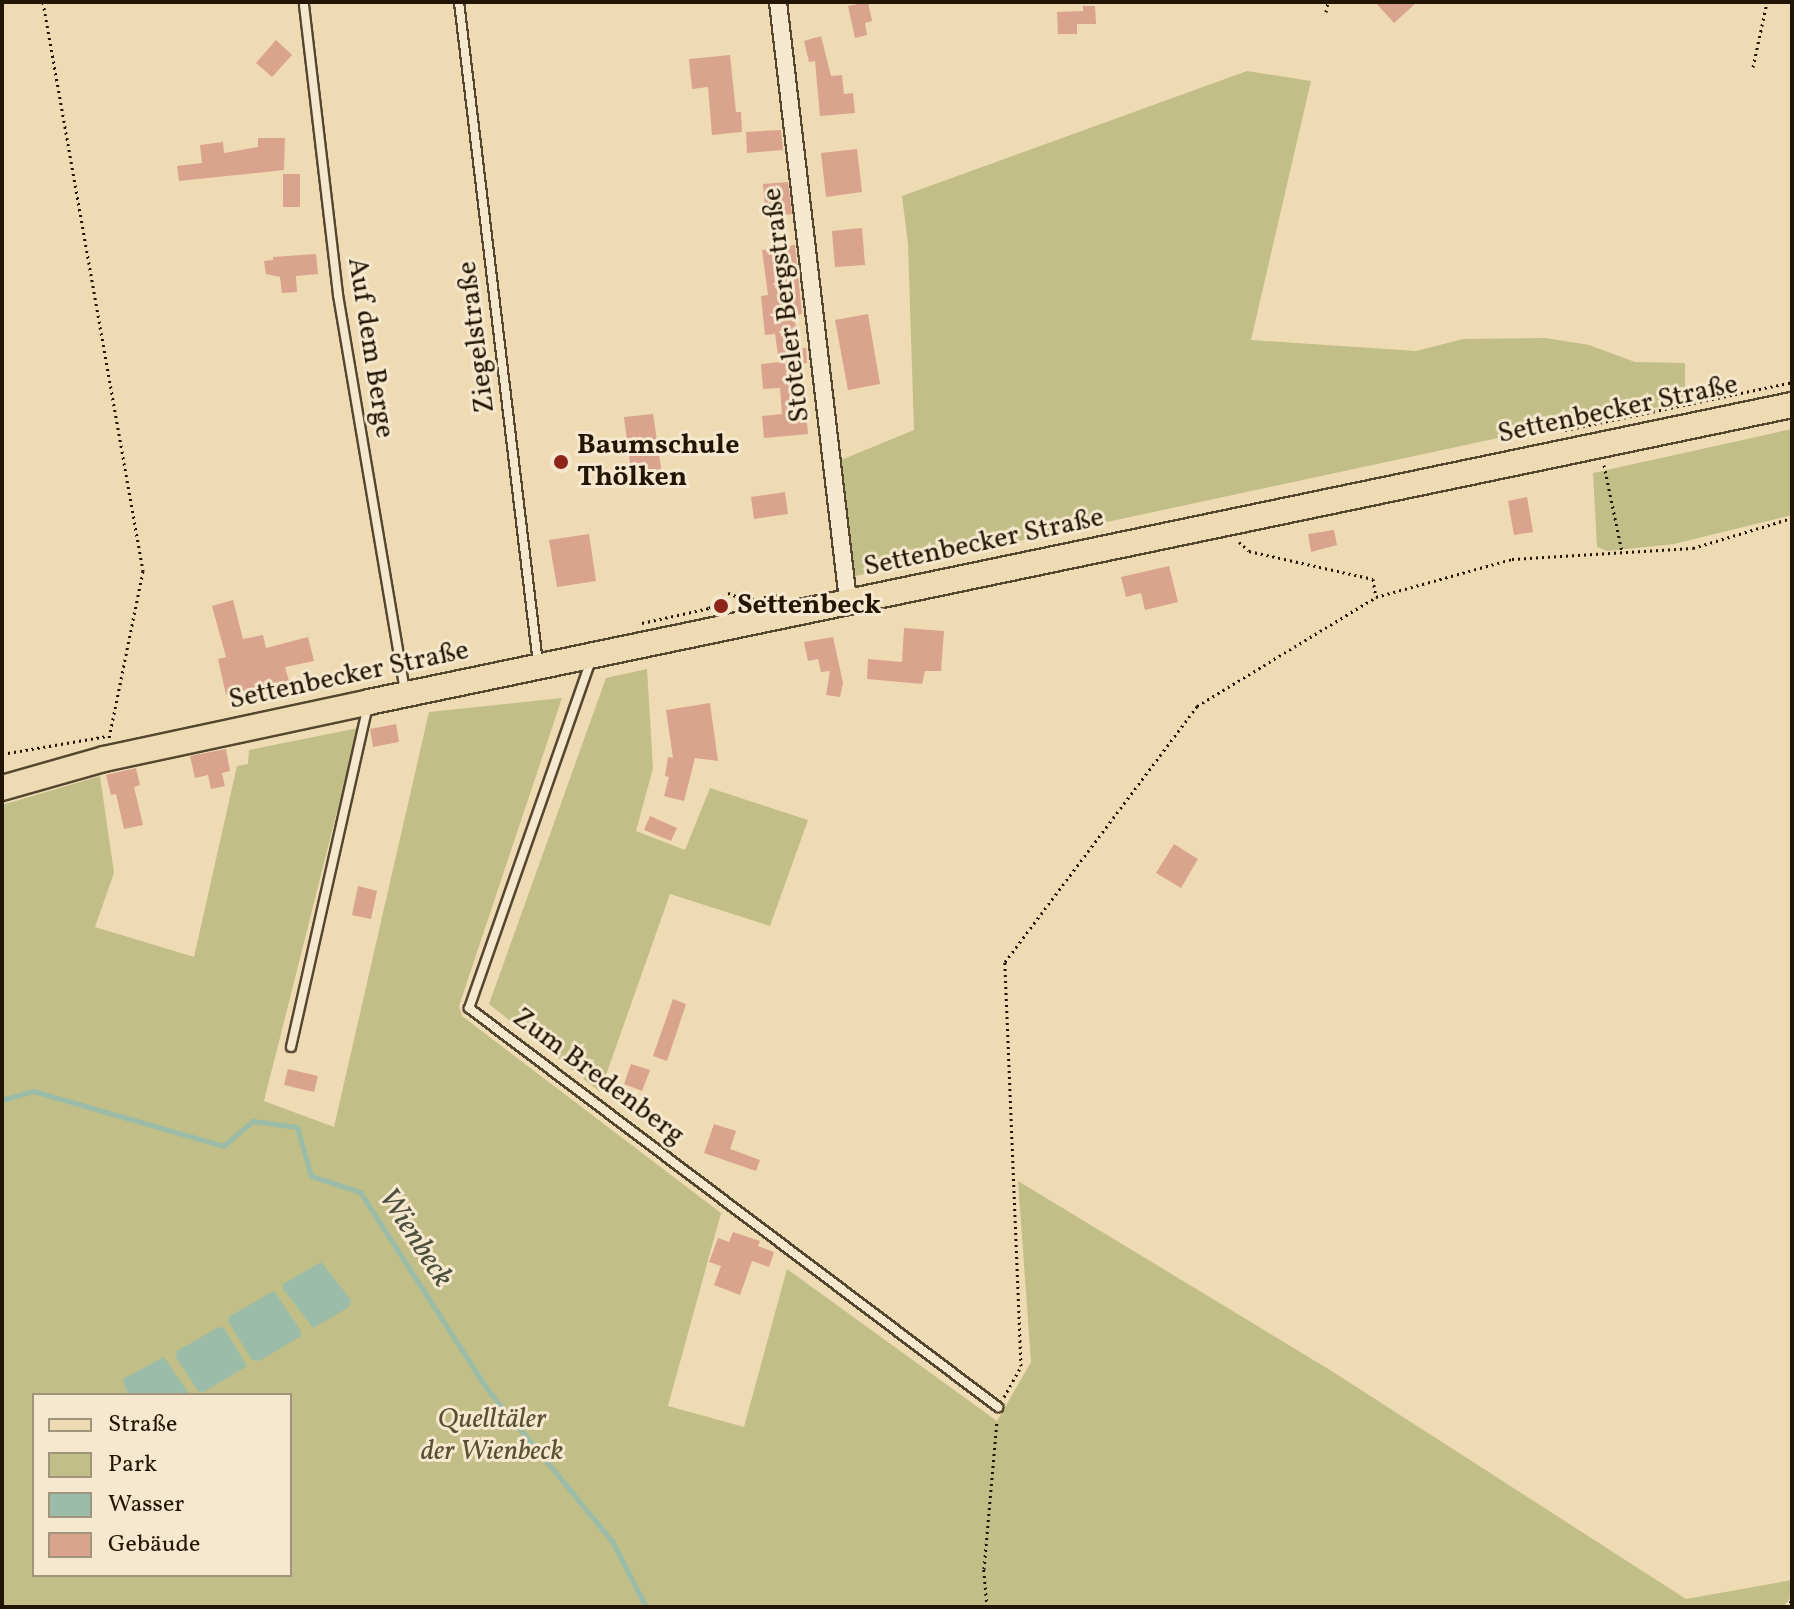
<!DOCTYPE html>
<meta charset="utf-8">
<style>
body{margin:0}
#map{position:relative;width:1794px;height:1609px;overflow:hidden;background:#efdbb3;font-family:Vollkorn,serif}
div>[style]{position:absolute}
.green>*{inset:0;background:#c1be87}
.water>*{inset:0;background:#9abca8}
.stream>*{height:5px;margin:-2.5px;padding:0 2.5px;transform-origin:2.5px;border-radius:2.5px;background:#9abca8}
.building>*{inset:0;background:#d9a38d}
.path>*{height:3px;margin-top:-1.5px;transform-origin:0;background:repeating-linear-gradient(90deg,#221504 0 2px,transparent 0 6px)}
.roads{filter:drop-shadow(2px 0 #554630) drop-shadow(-2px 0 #554630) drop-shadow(0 2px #554630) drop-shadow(0 -2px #554630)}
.lane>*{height:8px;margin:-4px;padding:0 4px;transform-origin:4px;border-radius:4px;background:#f5e8ce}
.street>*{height:16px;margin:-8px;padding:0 8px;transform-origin:8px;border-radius:8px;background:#f5e8ce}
.primary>*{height:24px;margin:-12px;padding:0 12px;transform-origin:12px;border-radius:12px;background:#efdbb3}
.dots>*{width:22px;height:22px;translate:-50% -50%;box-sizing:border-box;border:4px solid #f5e8ce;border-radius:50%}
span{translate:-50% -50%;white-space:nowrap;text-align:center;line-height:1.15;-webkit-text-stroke:6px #f5e8ce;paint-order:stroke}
.street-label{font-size:28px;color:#221504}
.poi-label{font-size:28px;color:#221504;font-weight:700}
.left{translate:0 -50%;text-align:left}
.park-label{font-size:28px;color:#5a5032;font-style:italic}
.water-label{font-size:30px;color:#4c4f3d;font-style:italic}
.frame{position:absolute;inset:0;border:4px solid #221504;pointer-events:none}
.legend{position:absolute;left:32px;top:1393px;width:260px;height:184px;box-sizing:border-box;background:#f5e8ce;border:2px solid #a1947d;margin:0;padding:10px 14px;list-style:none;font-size:24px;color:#221504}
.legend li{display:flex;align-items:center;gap:16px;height:40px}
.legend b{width:40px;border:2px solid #a1947d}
</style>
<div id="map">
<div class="green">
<i style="clip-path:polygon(1247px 71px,1311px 81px,1251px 340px,1416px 351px,1463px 339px,1546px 338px,1589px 345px,1635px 362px,1685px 363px,1685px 403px,1591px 418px,851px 577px,841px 460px,914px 430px,908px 244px,902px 196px)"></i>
<i style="clip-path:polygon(1792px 429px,1792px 515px,1674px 544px,1607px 551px,1597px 547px,1593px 473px)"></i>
<i style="clip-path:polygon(647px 669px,653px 768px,636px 831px,685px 850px,710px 788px,808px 820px,770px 926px,670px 894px,600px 1092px,489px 1004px,606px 678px)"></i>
<i style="clip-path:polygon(evenodd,562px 698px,459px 1006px,462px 1016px,721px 1213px,668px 1406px,744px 1427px,787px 1269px,997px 1421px,1031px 1362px,1018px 1181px,1330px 1370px,1686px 1599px,1792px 1580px,1792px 1596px,1783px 1607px,2px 1607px,2px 805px,100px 776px,114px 873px,95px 927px,194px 957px,237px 766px,248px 764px,249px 750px,358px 728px,264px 1101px,334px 1127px,429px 712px,562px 698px,34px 1395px,290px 1395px,290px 1575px,34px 1575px,34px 1395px)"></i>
</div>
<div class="water">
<i style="clip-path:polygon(321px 1262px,351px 1300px,349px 1307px,313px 1328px,283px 1289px,283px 1284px)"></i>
<i style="clip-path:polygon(274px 1291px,301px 1331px,301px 1336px,259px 1361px,252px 1360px,228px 1321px,230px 1316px)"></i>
<i style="clip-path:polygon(219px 1327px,224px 1328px,247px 1366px,204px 1392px,198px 1391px,176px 1357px,177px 1351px)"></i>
<i style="clip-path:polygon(164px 1357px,190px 1395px,128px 1395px,123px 1379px)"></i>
</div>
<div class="stream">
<i style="left:2px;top:1100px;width:32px;rotate:-16deg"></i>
<i style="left:33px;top:1091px;width:198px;rotate:16.1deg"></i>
<i style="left:223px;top:1146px;width:39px;rotate:-40deg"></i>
<i style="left:253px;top:1121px;width:44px;rotate:7.8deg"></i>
<i style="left:297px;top:1127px;width:51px;rotate:74.1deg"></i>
<i style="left:311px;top:1176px;width:52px;rotate:18.1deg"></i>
<i style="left:360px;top:1192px;width:234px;rotate:57.2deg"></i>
<i style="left:487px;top:1389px;width:197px;rotate:50.6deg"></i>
<i style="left:612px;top:1541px;width:74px;rotate:62.7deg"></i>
</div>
<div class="building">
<i style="clip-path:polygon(868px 2px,872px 21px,865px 23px,867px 35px,855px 38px,848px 6px)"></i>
<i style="clip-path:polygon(1375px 2px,1417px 2px,1394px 23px)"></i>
<i style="clip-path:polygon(1083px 6px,1095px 6px,1096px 24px,1077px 24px,1077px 34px,1058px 34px,1057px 12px,1083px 11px)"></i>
<i style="clip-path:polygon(821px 36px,831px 76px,842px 75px,844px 94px,853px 93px,855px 113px,820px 116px,815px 61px,809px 62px,804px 41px)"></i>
<i style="clip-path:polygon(276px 40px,292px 55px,272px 77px,256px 63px)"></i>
<i style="clip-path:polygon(730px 55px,736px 112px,741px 112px,742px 132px,712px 135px,708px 87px,692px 89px,689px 59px)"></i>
<i style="clip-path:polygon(781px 130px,783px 150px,747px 153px,746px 132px)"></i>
<i style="clip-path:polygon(258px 138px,285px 138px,284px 170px,179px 181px,177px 166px,202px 163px,200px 145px,223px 142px,224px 153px,258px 147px)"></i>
<i style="clip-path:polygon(857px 149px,862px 192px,826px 197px,821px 153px)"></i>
<i style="clip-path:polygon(283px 174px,300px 174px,300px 207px,283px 207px)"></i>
<i style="clip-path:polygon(788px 182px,792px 214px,766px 217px,763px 184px)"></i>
<i style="clip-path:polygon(862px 228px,865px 265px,835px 267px,832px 231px)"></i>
<i style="clip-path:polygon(795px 245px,802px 314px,794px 315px,799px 348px,806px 348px,807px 363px,794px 365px,797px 398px,805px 397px,808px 434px,764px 438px,762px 416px,782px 414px,780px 388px,763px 389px,761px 364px,779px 362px,775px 334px,765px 335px,761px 296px,768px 295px,762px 250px)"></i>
<i style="clip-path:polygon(316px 254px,318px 274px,296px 276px,297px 292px,282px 293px,280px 277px,266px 274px,264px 261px,273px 260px,273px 257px)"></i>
<i style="clip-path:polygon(868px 314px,880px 384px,848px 390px,835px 320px)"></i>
<i style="clip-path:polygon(653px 414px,662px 474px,632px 478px,624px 417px)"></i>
<i style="clip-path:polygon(785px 492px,788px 514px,754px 519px,751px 497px)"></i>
<i style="clip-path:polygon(1527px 497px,1533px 532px,1514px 535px,1508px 501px)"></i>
<i style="clip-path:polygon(1334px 530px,1337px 545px,1311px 552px,1308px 534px)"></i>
<i style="clip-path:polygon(589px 534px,596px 581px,557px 587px,549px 540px)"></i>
<i style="clip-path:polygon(1169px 566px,1178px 602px,1145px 610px,1141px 593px,1126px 597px,1121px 577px)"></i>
<i style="clip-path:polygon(233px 600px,243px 639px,263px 635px,266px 648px,308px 637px,314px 661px,285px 667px,289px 681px,226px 695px,218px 659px,226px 657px,212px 606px)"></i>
<i style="clip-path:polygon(904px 628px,944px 631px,941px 671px,925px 671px,922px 684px,867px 679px,868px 659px,902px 662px)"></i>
<i style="clip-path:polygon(833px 637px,843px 683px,840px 697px,826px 695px,830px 671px,821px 672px,818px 659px,808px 661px,804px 642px)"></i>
<i style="clip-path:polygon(710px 703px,718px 761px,695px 758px,684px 801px,664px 796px,669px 777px,665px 776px,668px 757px,673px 758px,666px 710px)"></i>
<i style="clip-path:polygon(396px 724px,399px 742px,373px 747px,370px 729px)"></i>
<i style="clip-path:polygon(226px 749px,230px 771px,222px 773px,225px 786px,211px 789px,208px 775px,195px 778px,190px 756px)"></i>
<i style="clip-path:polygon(136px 768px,140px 785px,134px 787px,143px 825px,124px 829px,116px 794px,111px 795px,106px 775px)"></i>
<i style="clip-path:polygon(650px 816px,677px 828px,671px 841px,644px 830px)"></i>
<i style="clip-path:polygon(1174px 844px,1198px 859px,1181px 888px,1156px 873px)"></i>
<i style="clip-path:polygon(358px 886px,377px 891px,371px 919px,352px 915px)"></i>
<i style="clip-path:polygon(673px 999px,686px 1004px,667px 1061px,653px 1056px)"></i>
<i style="clip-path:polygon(631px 1064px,650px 1070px,642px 1091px,624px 1084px)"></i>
<i style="clip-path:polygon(288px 1069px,318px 1076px,314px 1092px,284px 1085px)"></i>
<i style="clip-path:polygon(714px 1124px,736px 1131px,730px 1149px,760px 1160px,756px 1171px,704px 1153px)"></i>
<i style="clip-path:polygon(733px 1232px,760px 1241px,758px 1246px,774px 1252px,769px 1267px,752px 1261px,740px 1295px,714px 1285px,721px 1266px,709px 1262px,718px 1238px,729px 1242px)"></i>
</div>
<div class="path">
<i style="left:43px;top:2px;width:578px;rotate:80.03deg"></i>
<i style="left:143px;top:571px;width:170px;rotate:101.5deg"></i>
<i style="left:1326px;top:12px;width:10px;rotate:-79deg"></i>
<i style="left:1753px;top:67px;width:66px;rotate:-77.8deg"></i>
<i style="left:1565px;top:430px;width:232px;rotate:-11.9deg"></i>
<i style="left:1604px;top:465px;width:89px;rotate:78.3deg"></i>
<i style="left:1239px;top:542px;width:13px;rotate:42deg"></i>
<i style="left:1249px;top:551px;width:127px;rotate:12.7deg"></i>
<i style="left:1373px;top:579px;width:18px;rotate:81deg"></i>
<i style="left:642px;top:623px;width:69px;rotate:-12.6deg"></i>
<i style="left:709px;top:608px;width:24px;rotate:-38deg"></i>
<i style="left:728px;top:593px;width:19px;rotate:21deg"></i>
<i style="left:746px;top:600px;width:36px;rotate:-9deg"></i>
<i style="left:2px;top:754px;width:107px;rotate:-9.7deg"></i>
<i style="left:1004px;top:1397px;width:35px;rotate:-61deg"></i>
<i style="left:1021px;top:1366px;width:404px;rotate:-92.3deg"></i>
<i style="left:1005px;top:962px;width:320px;rotate:-53.1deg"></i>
<i style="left:1197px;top:706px;width:210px;rotate:-31.3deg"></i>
<i style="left:1376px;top:597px;width:141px;rotate:-15.6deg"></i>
<i style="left:1512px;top:559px;width:181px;rotate:-3.5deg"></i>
<i style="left:1693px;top:548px;width:103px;rotate:-16.9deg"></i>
<i style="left:987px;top:1607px;width:38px;rotate:-95deg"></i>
<i style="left:984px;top:1569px;width:150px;rotate:-85deg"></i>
<i style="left:1786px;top:1607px;width:9px;rotate:-49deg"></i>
</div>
<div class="roads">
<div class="lane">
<i style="left:459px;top:2px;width:667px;rotate:83.19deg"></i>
<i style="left:304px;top:5px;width:292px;rotate:83.3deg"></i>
<i style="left:338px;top:295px;width:404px;rotate:80.4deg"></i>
<i style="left:591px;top:660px;width:369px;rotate:109.3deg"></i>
<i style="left:469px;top:1008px;width:663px;rotate:37.03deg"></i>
<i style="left:291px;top:1047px;width:352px;rotate:-77.3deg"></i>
</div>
<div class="street">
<i style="left:778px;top:2px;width:603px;rotate:83.33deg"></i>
</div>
<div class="primary">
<i style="left:2px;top:788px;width:106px;rotate:-15.9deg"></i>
<i style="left:104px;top:759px;width:271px;rotate:-12.1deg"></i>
<i style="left:369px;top:702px;width:1454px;rotate:-11.79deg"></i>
</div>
</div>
<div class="dots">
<i style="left:561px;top:462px;background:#8f2418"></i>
<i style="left:721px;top:606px;background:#8f2418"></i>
</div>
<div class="street-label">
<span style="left:787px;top:305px;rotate:-97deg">Stoteler Bergstraße</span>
<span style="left:477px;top:337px;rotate:-97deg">Ziegelstraße</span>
<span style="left:370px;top:348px;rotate:81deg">Auf dem Berge</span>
<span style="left:1618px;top:410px;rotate:-12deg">Settenbecker Straße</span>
<span style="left:984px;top:543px;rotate:-12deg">Settenbecker Straße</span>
<span style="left:349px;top:676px;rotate:-12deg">Settenbecker Straße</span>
<span style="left:598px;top:1077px;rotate:37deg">Zum Bredenberg</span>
</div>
<div class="poi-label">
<span class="left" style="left:577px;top:462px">Baumschule<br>Thölken</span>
<span class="left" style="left:737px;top:606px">Settenbeck</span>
</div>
<div class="park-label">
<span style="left:492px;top:1436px">Quelltäler<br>der Wienbeck</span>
</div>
<div class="water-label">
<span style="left:415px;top:1238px;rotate:57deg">Wienbeck</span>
</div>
<div class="frame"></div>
<ul class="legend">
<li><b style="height:10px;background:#efdbb3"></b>Straße</li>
<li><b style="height:22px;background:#c1be87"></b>Park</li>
<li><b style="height:22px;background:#9abca8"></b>Wasser</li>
<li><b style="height:22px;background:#d9a38d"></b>Gebäude</li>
</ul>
</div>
